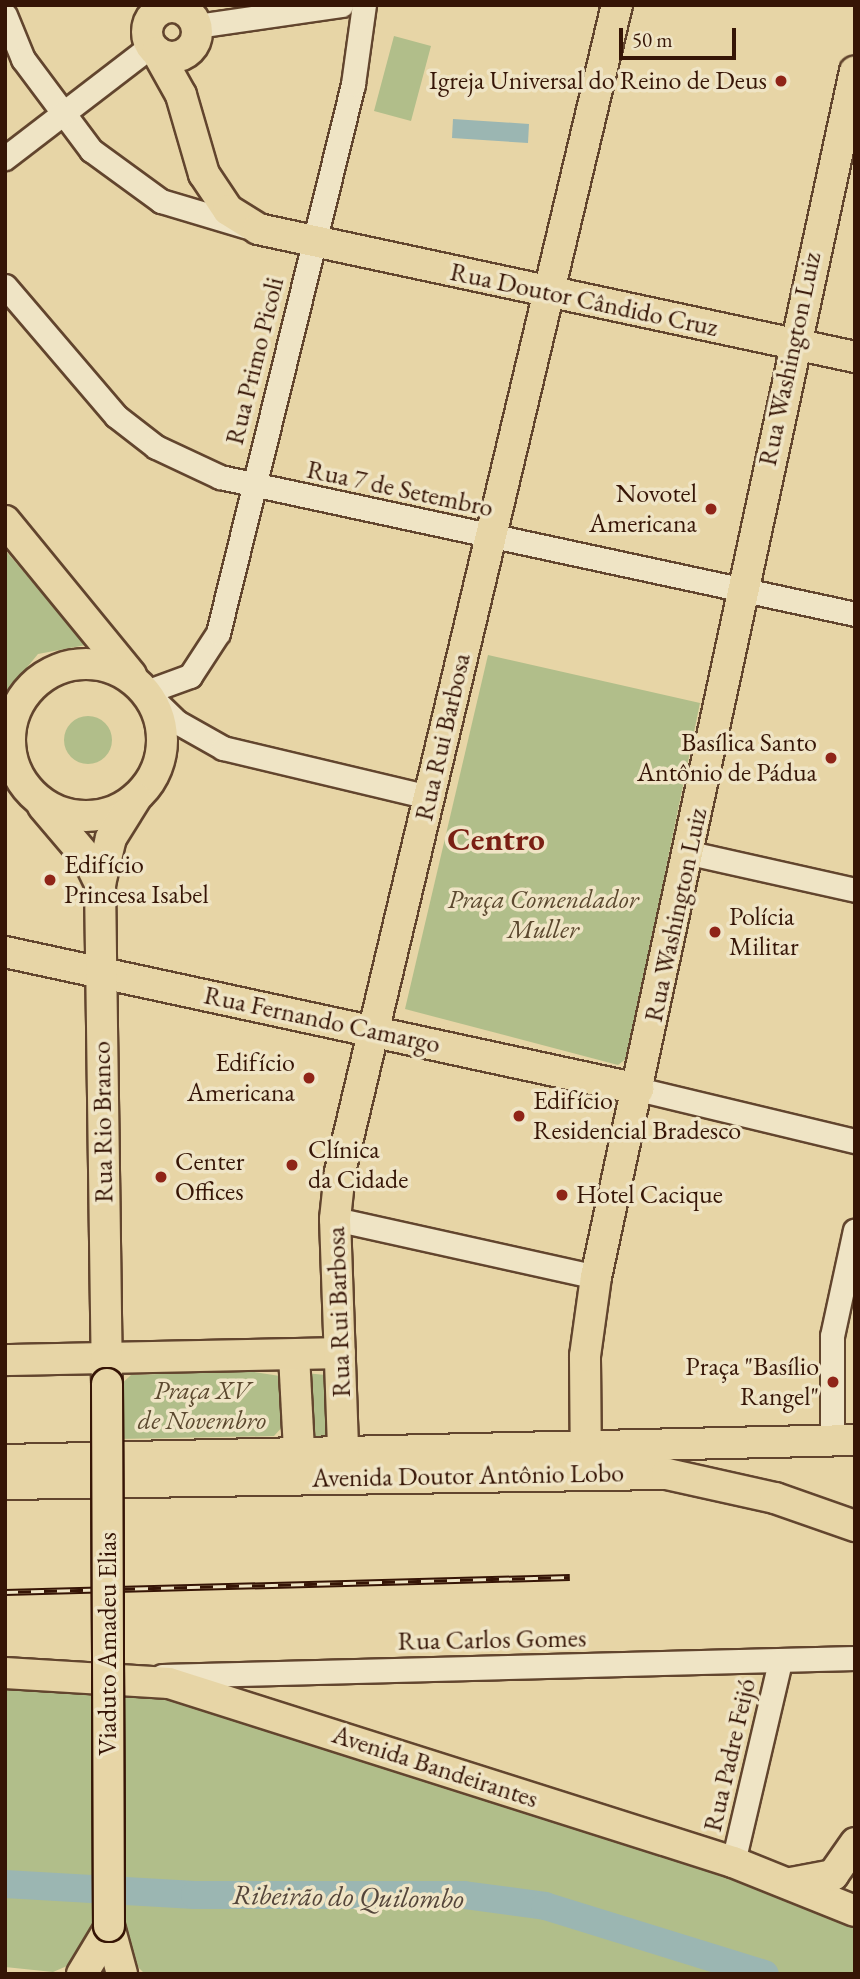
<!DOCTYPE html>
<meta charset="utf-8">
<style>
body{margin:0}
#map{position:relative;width:860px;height:1979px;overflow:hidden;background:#e7d5a6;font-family:"EB Garamond",serif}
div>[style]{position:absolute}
.green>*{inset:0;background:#b1be8a}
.round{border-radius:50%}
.water>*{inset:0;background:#9bb6b2}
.river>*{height:28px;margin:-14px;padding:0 14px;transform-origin:14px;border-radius:14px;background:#9bb6b2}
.roads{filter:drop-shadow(2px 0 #62452e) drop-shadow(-2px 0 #62452e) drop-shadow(0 2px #62452e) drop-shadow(0 -2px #62452e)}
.minor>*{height:23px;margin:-11.5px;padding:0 11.5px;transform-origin:11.5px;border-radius:11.5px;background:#efe4c5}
.major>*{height:30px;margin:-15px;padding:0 15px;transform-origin:15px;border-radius:15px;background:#e7d5a6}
.major>.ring{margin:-15px;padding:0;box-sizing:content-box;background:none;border:30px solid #e7d5a6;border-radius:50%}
.rail>*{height:7px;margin-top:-3.5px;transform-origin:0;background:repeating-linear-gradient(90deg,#efe4c5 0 13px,#361506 0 26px);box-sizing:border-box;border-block:2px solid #361506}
.bridges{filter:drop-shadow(2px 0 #361506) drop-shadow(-2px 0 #361506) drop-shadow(0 2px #361506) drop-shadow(0 -2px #361506)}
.major-bridge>*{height:30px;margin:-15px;padding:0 15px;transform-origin:15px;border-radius:15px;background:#e7d5a6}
.dots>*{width:19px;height:19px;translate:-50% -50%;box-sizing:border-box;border:4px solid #efe4c5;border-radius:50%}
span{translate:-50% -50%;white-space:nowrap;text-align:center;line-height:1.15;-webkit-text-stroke:7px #efe4c5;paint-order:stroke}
.poi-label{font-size:26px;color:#361506}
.right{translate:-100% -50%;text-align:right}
.left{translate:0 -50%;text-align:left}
.street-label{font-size:26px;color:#361506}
.park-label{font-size:26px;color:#5b482e;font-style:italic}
.water-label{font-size:28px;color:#54453a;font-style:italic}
.district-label{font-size:33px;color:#7a1f14;font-weight:700}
.frame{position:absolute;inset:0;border:7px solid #361506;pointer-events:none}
.scale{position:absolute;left:619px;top:28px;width:117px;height:32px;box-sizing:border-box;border:4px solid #361506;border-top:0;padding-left:9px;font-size:21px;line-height:24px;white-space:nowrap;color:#361506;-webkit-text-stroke:5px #efe4c5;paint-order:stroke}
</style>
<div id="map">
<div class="green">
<i style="clip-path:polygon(394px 36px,431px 46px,411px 121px,374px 111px)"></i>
<i style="clip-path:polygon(5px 550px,86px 645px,38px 654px,5px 694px)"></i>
<i style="clip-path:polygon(488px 655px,700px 703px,627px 1058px,618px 1065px,405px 1009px)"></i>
<i class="round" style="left:64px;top:716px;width:48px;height:48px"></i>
<i style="clip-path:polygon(248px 1371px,280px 1376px,285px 1388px,285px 1424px,274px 1436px,118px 1439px,117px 1388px,131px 1375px)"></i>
<i style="clip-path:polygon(305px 1373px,326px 1375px,328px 1441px,313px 1447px)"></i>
<i style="clip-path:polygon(5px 1685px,166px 1697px,740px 1876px,855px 1923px,855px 1974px,145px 1974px,134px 1963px,81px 1960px,53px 1972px,5px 1967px)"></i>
</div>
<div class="water">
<i style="clip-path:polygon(453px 119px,529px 124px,528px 143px,452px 138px)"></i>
</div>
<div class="river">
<i style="left:5px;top:1884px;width:190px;rotate:3.3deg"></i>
<i style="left:195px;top:1895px;width:269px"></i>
<i style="left:464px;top:1895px;width:82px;rotate:7.7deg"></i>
<i style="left:545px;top:1906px;width:230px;rotate:17.2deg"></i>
</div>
<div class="roads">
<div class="minor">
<i style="left:5px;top:15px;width:48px;rotate:67.8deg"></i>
<i style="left:23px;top:59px;width:114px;rotate:53.2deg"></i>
<i style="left:91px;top:150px;width:87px;rotate:36.1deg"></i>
<i style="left:161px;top:201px;width:88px;rotate:16.6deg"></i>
<i style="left:197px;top:26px;width:146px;rotate:-8.3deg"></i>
<i style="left:5px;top:158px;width:184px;rotate:-37.5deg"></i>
<i style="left:5px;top:286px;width:171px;rotate:49.5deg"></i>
<i style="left:116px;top:416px;width:51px;rotate:37.8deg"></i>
<i style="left:156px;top:447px;width:71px;rotate:25.1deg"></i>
<i style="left:220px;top:477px;width:650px;rotate:12.17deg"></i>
<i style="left:146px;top:692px;width:47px;rotate:-20deg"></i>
<i style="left:190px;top:676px;width:51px;rotate:-56.9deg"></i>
<i style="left:218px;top:633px;width:565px;rotate:-76.18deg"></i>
<i style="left:353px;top:84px;width:80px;rotate:-82.1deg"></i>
<i style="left:146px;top:692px;width:43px;rotate:44.1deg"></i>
<i style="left:177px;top:722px;width:53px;rotate:29.5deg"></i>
<i style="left:223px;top:748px;width:212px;rotate:13.4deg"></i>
<i style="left:690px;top:853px;width:169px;rotate:12.6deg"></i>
<i style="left:638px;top:1089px;width:223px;rotate:13.5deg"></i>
<i style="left:335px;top:1219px;width:267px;rotate:12.5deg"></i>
<i style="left:832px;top:1439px;width:103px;rotate:-90deg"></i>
<i style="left:832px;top:1336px;width:108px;rotate:-77.8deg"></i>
<i style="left:162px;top:1676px;width:693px;rotate:-1.49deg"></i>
<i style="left:733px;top:1862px;width:206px;rotate:-76.8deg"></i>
</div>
<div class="major">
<i class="ring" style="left:147px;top:7px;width:20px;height:20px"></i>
<i style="left:157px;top:52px;width:49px;rotate:60.8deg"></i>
<i style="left:181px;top:95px;width:82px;rotate:73.8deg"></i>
<i style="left:204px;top:174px;width:43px;rotate:56.3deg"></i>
<i style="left:228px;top:210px;width:36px;rotate:32deg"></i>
<i style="left:258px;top:229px;width:611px;rotate:12.1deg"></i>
<i style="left:5px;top:521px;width:199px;rotate:50.7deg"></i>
<i class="ring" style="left:10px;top:664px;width:122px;height:122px"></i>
<i style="left:43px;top:806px;width:70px;rotate:49.7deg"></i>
<i style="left:88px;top:859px;width:28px;rotate:64deg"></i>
<i style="left:5px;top:952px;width:648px;rotate:12.21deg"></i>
<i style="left:294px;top:1355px;width:115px;rotate:87deg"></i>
<i style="left:5px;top:1360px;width:335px;rotate:-1.2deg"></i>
<i style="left:107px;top:1384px;width:500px;rotate:-90.8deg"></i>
<i style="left:100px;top:884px;width:47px;rotate:-76.6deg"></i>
<i style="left:111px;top:838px;width:47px;rotate:-58deg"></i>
<i style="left:5px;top:1460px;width:850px;rotate:-1.35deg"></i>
<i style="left:586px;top:1474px;width:118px;rotate:-90.5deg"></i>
<i style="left:585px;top:1356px;width:80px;rotate:-82.1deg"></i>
<i style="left:596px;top:1277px;width:1233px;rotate:-77.88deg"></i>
<i style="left:344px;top:1476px;width:257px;rotate:-92deg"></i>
<i style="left:335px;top:1219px;width:47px;rotate:-83.9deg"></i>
<i style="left:340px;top:1172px;width:1199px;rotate:-76.65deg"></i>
<i style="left:5px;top:1484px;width:662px;rotate:-0.87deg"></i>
<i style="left:667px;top:1474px;width:111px;rotate:12.5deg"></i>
<i style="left:775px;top:1498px;width:85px;rotate:19.3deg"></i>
<i style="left:5px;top:1673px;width:164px;rotate:3.5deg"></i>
<i style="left:169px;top:1683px;width:592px;rotate:17.61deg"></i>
<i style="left:733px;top:1862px;width:131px;rotate:21.9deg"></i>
<i style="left:791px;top:1883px;width:43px;rotate:-10.8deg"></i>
<i style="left:833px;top:1875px;width:39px;rotate:-55deg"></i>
<i style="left:109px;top:1926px;width:50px;rotate:74.8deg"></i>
<i style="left:82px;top:1974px;width:52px;rotate:-59deg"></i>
</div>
</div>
<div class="rail">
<i style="left:853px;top:1569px;width:2px"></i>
<i style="left:5px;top:1592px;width:565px;rotate:-1.52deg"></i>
</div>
<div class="bridges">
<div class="major-bridge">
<i style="left:107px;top:1384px;width:542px;rotate:89.79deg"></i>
</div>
</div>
<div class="dots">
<i style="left:781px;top:81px;background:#8f2418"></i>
<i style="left:711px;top:509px;background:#8f2418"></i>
<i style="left:831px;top:758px;background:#8f2418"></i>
<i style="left:50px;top:880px;background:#8f2418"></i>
<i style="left:715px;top:932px;background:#8f2418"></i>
<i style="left:309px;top:1078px;background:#8f2418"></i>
<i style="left:519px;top:1116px;background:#8f2418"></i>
<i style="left:292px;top:1165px;background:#8f2418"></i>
<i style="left:161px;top:1177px;background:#8f2418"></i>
<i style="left:562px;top:1195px;background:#8f2418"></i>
<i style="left:833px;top:1382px;background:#8f2418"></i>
</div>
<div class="poi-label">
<span class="right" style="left:767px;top:81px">Igreja Universal do Reino de Deus</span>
<span class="right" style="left:697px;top:509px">Novotel<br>Americana</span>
<span class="right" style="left:817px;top:758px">Basílica Santo<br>Antônio de Pádua</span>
<span class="left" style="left:64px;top:880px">Edifício<br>Princesa Isabel</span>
<span class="left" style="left:729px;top:932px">Polícia<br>Militar</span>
<span class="right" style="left:295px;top:1078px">Edifício<br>Americana</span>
<span class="left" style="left:533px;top:1116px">Edifício<br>Residencial Bradesco</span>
<span class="left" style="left:308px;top:1165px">Clínica<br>da Cidade</span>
<span class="left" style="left:175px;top:1177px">Center<br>Offices</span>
<span class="left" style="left:576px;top:1195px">Hotel Cacique</span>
<span class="right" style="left:819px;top:1382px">Praça "Basílio<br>Rangel"</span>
</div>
<div class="street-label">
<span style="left:584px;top:300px;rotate:12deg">Rua Doutor Cândido Cruz</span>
<span style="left:790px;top:359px;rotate:-78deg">Rua Washington Luiz</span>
<span style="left:255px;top:361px;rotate:-76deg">Rua Primo Picoli</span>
<span style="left:400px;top:489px;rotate:12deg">Rua 7 de Setembro</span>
<span style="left:443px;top:737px;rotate:-77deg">Rua Rui Barbosa</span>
<span style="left:676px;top:915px;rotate:-78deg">Rua Washington Luiz</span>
<span style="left:322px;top:1020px;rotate:12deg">Rua Fernando Camargo</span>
<span style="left:103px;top:1122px;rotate:-91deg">Rua Rio Branco</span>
<span style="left:339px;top:1312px;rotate:-92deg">Rua Rui Barbosa</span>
<span style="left:468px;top:1476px;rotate:-1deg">Avenida Doutor Antônio Lobo</span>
<span style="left:492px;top:1640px;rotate:-1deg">Rua Carlos Gomes</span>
<span style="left:108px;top:1644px;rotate:-90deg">Viaduto Amadeu Elias</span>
<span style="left:730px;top:1755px;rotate:-77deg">Rua Padre Feijó</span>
<span style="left:435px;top:1767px;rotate:18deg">Avenida Bandeirantes</span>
</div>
<div class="park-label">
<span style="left:543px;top:915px">Praça Comendador<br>Muller</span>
<span style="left:202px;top:1406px">Praça XV<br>de Novembro</span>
</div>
<div class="water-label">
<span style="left:348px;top:1896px;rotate:1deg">Ribeirão do Quilombo</span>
</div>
<div class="district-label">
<span style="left:496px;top:839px">Centro</span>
</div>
<div class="frame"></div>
<div class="scale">50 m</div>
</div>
